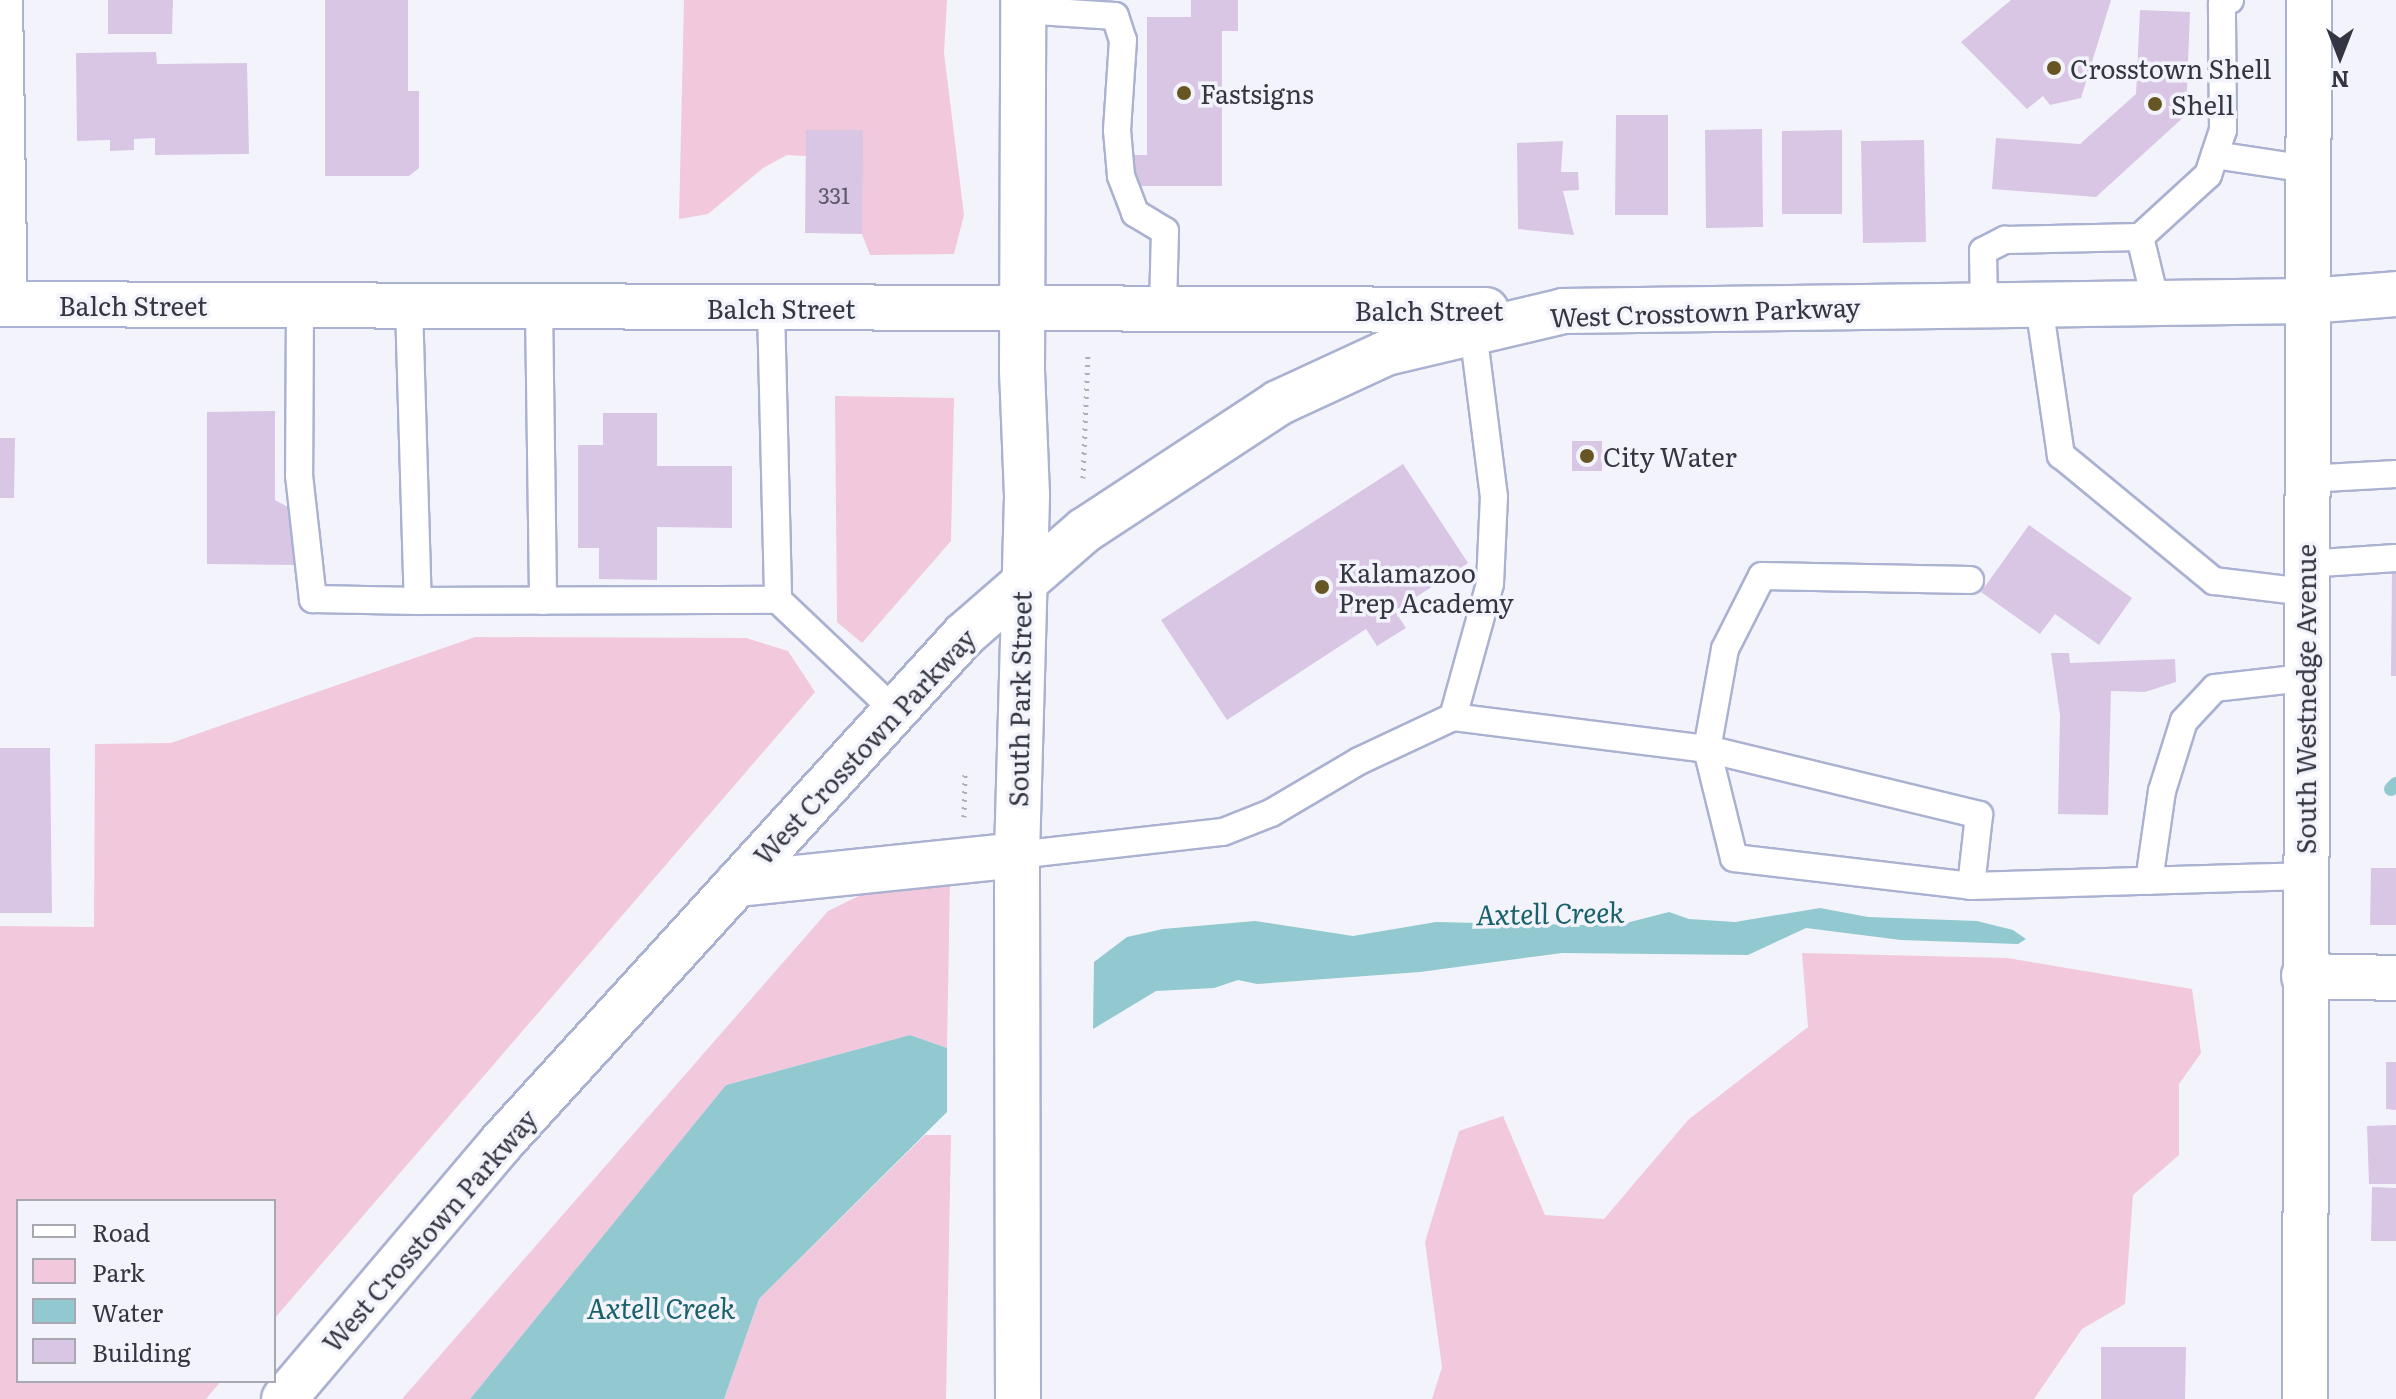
<!DOCTYPE html>
<style>
body{margin:0}
#map{position:relative;width:2396px;height:1399px;overflow:hidden;background:#f3f4fb;font-family:Literata,serif}
div>[style]{position:absolute}
.green>*{inset:0;background:#f1c8dc}
.water>*{inset:0;background:#92c8d0}
.stream>*{height:14px;margin:-7px;padding:0 7px;transform-origin:7px;border-radius:7px;background:#92c8d0}
.building>*{inset:0;background:#d9c6e5}
.path>*{height:5px;margin-top:-2.5px;transform-origin:0;background:repeating-linear-gradient(90deg,#adaeb7 0 2px,transparent 0 8px)}
.roads{filter:drop-shadow(2px 0 #abb1d1) drop-shadow(-2px 0 #abb1d1) drop-shadow(0 2px #abb1d1) drop-shadow(0 -2px #abb1d1)}
.lane>*{height:26px;margin:-13px;padding:0 13px;transform-origin:13px;border-radius:13px;background:#fff}
.street>*{height:44px;margin:-22px;padding:0 22px;transform-origin:22px;border-radius:22px;background:#fff}
.primary>*{height:44px;margin:-22px;padding:0 22px;transform-origin:22px;border-radius:22px;background:#fff}
.dots>*{width:22px;height:22px;translate:-50% -50%;box-sizing:border-box;border:4px solid #f3f4fb;border-radius:50%}
span{translate:-50% -50%;white-space:nowrap;text-align:center;line-height:1.15;-webkit-text-stroke:7px #f3f4fb;paint-order:stroke}
.number-label{font-size:22px;color:#5d5a6c}
.number-label span{-webkit-text-stroke-width:0}
.poi-label{font-size:26px;color:#343643}
.left{translate:0 -50%;text-align:left}
.street-label{font-size:26px;color:#343643}
.water-label{font-size:28px;color:#1a626b;font-style:italic}
.legend{position:absolute;left:16px;top:1199px;width:260px;height:184px;box-sizing:border-box;background:#f3f4fb;border:2px solid #a7a8b1;margin:0;padding:10px 14px;list-style:none;font-size:24px;color:#343643}
.legend li{display:flex;align-items:center;gap:16px;height:40px}
.legend b{width:40px;border:2px solid #a7a8b1}
.north{position:absolute;left:2300px;top:16px;width:80px;height:80px;-webkit-text-stroke:6px #f3f4fb;paint-order:stroke;rotate:180deg;font-size:22px;font-weight:700;line-height:32px;text-align:center;color:#343643}
.north::after{content:'';display:block;margin:auto;width:28px;height:36px;background:#343643;clip-path:polygon(50% 0,100% 100%,50% 72%,0 100%)}
</style>
<div id="map">
<div class="green">
<i style="clip-path:polygon(684px 0,947px 0,944px 53px,964px 215px,954px 254px,870px 255px,862px 234px,862px 130px,806px 130px,806px 156px,787px 155px,763px 168px,708px 214px,679px 219px)"></i>
<i style="clip-path:polygon(835px 396px,954px 398px,951px 541px,862px 643px,837px 622px)"></i>
<i style="clip-path:polygon(475px 637px,746px 638px,788px 651px,815px 692px,274px 1319px,274px 1201px,18px 1201px,18px 1381px,221px 1381px,206px 1399px,0 1399px,0 926px,94px 927px,95px 744px,171px 743px)"></i>
<i style="clip-path:polygon(950px 880px,947px 1048px,910px 1035px,726px 1085px,470px 1399px,402px 1399px,828px 911px,869px 891px)"></i>
<i style="clip-path:polygon(1802px 953px,2007px 958px,2192px 989px,2201px 1053px,2179px 1084px,2179px 1155px,2133px 1195px,2125px 1304px,2082px 1329px,2034px 1399px,1432px 1399px,1442px 1367px,1425px 1242px,1459px 1131px,1503px 1116px,1545px 1215px,1604px 1219px,1688px 1120px,1808px 1027px)"></i>
<i style="clip-path:polygon(925px 1135px,951px 1135px,946px 1399px,724px 1399px,759px 1299px)"></i>
</div>
<div class="water">
<i style="clip-path:polygon(1820px 908px,1868px 917px,1977px 921px,2013px 930px,2026px 939px,2018px 944px,1901px 940px,1806px 928px,1748px 955px,1562px 953px,1420px 972px,1257px 984px,1238px 980px,1214px 988px,1156px 991px,1093px 1029px,1094px 962px,1127px 937px,1163px 929px,1255px 921px,1353px 936px,1436px 922px,1580px 925px,1626px 923px,1669px 912px,1689px 919px,1735px 922px)"></i>
<i style="clip-path:polygon(910px 1035px,947px 1048px,947px 1112px,759px 1299px,724px 1399px,470px 1399px,726px 1085px)"></i>
</div>
<div class="stream">
<i style="left:2391px;top:789px;width:7px;rotate:-45deg"></i>
</div>
<div class="building">
<i style="clip-path:polygon(108px 0,173px 0,172px 34px,108px 34px)"></i>
<i style="clip-path:polygon(325px 0,408px 0,408px 91px,419px 91px,419px 168px,409px 176px,325px 176px)"></i>
<i style="clip-path:polygon(1191px 0,1238px 0,1238px 31px,1222px 31px,1222px 186px,1128px 186px,1128px 155px,1147px 155px,1147px 17px,1191px 17px)"></i>
<i style="clip-path:polygon(2011px 0,2111px 0,2081px 98px,2050px 105px,2043px 96px,2027px 109px,1961px 42px)"></i>
<i style="clip-path:polygon(2140px 10px,2190px 12px,2186px 115px,2096px 197px,1992px 189px,1996px 138px,2080px 144px,2136px 94px)"></i>
<i style="clip-path:polygon(156px 52px,157px 64px,247px 63px,249px 154px,155px 155px,155px 138px,134px 139px,134px 150px,110px 151px,110px 140px,77px 141px,76px 53px)"></i>
<i style="clip-path:polygon(1616px 115px,1668px 115px,1668px 215px,1615px 215px)"></i>
<i style="clip-path:polygon(1762px 129px,1763px 227px,1706px 228px,1705px 130px)"></i>
<i style="clip-path:polygon(806px 130px,863px 130px,862px 234px,805px 233px)"></i>
<i style="clip-path:polygon(1842px 130px,1842px 214px,1782px 214px,1782px 131px)"></i>
<i style="clip-path:polygon(1924px 140px,1926px 242px,1863px 243px,1861px 141px)"></i>
<i style="clip-path:polygon(1563px 141px,1561px 172px,1578px 172px,1579px 190px,1563px 191px,1574px 235px,1518px 229px,1517px 143px)"></i>
<i style="clip-path:polygon(275px 411px,275px 500px,297px 512px,296px 565px,207px 564px,207px 412px)"></i>
<i style="clip-path:polygon(603px 413px,657px 413px,657px 466px,732px 466px,732px 528px,657px 527px,657px 580px,599px 579px,599px 548px,578px 548px,578px 445px,603px 445px)"></i>
<i style="clip-path:polygon(0 438px,15px 438px,14px 498px,0 498px)"></i>
<i style="clip-path:polygon(1572px 441px,1602px 441px,1602px 471px,1572px 471px)"></i>
<i style="clip-path:polygon(1403px 464px,1468px 563px,1395px 611px,1406px 628px,1377px 646px,1366px 629px,1227px 720px,1161px 620px)"></i>
<i style="clip-path:polygon(2029px 525px,2132px 598px,2099px 645px,2055px 614px,2040px 634px,1981px 592px)"></i>
<i style="clip-path:polygon(2392px 567px,2396px 567px,2396px 676px,2391px 676px)"></i>
<i style="clip-path:polygon(2051px 653px,2069px 653px,2070px 663px,2175px 659px,2176px 682px,2145px 692px,2111px 691px,2108px 815px,2058px 814px,2060px 715px)"></i>
<i style="clip-path:polygon(0 748px,50px 748px,52px 913px,0 913px)"></i>
<i style="clip-path:polygon(2371px 868px,2396px 868px,2396px 925px,2370px 925px)"></i>
<i style="clip-path:polygon(2386px 1062px,2396px 1062px,2396px 1110px,2386px 1109px)"></i>
<i style="clip-path:polygon(2396px 1125px,2396px 1184px,2369px 1184px,2367px 1126px)"></i>
<i style="clip-path:polygon(2372px 1187px,2396px 1188px,2396px 1241px,2371px 1241px)"></i>
<i style="clip-path:polygon(2101px 1347px,2186px 1347px,2185px 1399px,2101px 1399px)"></i>
</div>
<div class="path">
<i style="left:1083px;top:478px;width:126px;rotate:-87.7deg"></i>
<i style="left:964px;top:817px;width:43px;rotate:-88.7deg"></i>
</div>
<div class="roads">
<div class="lane">
<i style="left:1022px;top:10px;width:93px;rotate:3.7deg"></i>
<i style="left:1115px;top:16px;width:25px;rotate:72deg"></i>
<i style="left:1123px;top:40px;width:90px;rotate:93.8deg"></i>
<i style="left:1117px;top:130px;width:46px;rotate:85deg"></i>
<i style="left:1121px;top:176px;width:40px;rotate:69deg"></i>
<i style="left:1135px;top:213px;width:35px;rotate:31deg"></i>
<i style="left:1165px;top:231px;width:79px;rotate:91.5deg"></i>
<i style="left:2215px;top:155px;width:94px;rotate:8.6deg"></i>
<i style="left:2140px;top:237px;width:68px;rotate:76.4deg"></i>
<i style="left:300px;top:305px;width:170px;rotate:90.3deg"></i>
<i style="left:299px;top:475px;width:125px;rotate:83.6deg"></i>
<i style="left:313px;top:599px;width:105px;rotate:1.1deg"></i>
<i style="left:1984px;top:305px;width:54px;rotate:-91.1deg"></i>
<i style="left:1983px;top:251px;width:25px;rotate:-27deg"></i>
<i style="left:2005px;top:240px;width:135px;rotate:-1.3deg"></i>
<i style="left:2140px;top:237px;width:92px;rotate:-42.4deg"></i>
<i style="left:2208px;top:175px;width:47px;rotate:-71.6deg"></i>
<i style="left:2223px;top:130px;width:126px;rotate:-90.5deg"></i>
<i style="left:2222px;top:4px;width:9px;rotate:-27deg"></i>
<i style="left:2039px;top:305px;width:152px;rotate:81.7deg"></i>
<i style="left:2061px;top:455px;width:198px;rotate:39.5deg"></i>
<i style="left:2214px;top:581px;width:92px;rotate:6.9deg"></i>
<i style="left:409px;top:306px;width:295px;rotate:88.3deg"></i>
<i style="left:418px;top:601px;width:360px;rotate:-0.2deg"></i>
<i style="left:778px;top:600px;width:163px;rotate:43.5deg"></i>
<i style="left:539px;top:307px;width:294px;rotate:89.2deg"></i>
<i style="left:771px;top:308px;width:292px;rotate:88.6deg"></i>
<i style="left:2306px;top:479px;width:90px;rotate:-3.2deg"></i>
<i style="left:2305px;top:564px;width:91px;rotate:-3.8deg"></i>
<i style="left:1970px;top:580px;width:208px;rotate:-178.9deg"></i>
<i style="left:1762px;top:576px;width:82px;rotate:116.9deg"></i>
<i style="left:1725px;top:649px;width:102px;rotate:100.2deg"></i>
<i style="left:1707px;top:749px;width:280px;rotate:13.6deg"></i>
<i style="left:1979px;top:815px;width:71px;rotate:96.4deg"></i>
<i style="left:1453px;top:717px;width:256px;rotate:7.2deg"></i>
<i style="left:1707px;top:749px;width:112px;rotate:76.1deg"></i>
<i style="left:1734px;top:858px;width:239px;rotate:6.7deg"></i>
<i style="left:1971px;top:886px;width:333px;rotate:-1.7deg"></i>
<i style="left:1017px;top:855px;width:207px;rotate:-6.4deg"></i>
<i style="left:1223px;top:832px;width:52px;rotate:-21.6deg"></i>
<i style="left:1271px;top:813px;width:102px;rotate:-30.6deg"></i>
<i style="left:1359px;top:761px;width:104px;rotate:-25.1deg"></i>
<i style="left:1453px;top:717px;width:138px;rotate:-74.5deg"></i>
<i style="left:1490px;top:584px;width:87px;rotate:-87.4deg"></i>
<i style="left:1494px;top:497px;width:168px;rotate:-97.2deg"></i>
<i style="left:2149px;top:881px;width:91px;rotate:-81.8deg"></i>
<i style="left:2162px;top:791px;width:73px;rotate:-72.6deg"></i>
<i style="left:2184px;top:721px;width:45px;rotate:-46.8deg"></i>
<i style="left:2215px;top:688px;width:90px;rotate:-6.4deg"></i>
</div>
<div class="street">
<i style="left:0;top:0;width:304px;rotate:89.1deg"></i>
<i style="left:0;top:304px;width:1486px;rotate:0.23deg"></i>
<i style="left:737px;top:884px;width:281px;rotate:-5.9deg"></i>
<i style="left:2304px;top:976px;width:92px;rotate:1.2deg"></i>
<i style="left:284px;top:1399px;width:336px;rotate:-49.7deg"></i>
<i style="left:501px;top:1143px;width:687px;rotate:-47.65deg"></i>
<i style="left:964px;top:635px;width:160px;rotate:-41deg"></i>
<i style="left:1085px;top:530px;width:231px;rotate:-33.3deg"></i>
<i style="left:1278px;top:403px;width:119px;rotate:-24.8deg"></i>
<i style="left:1386px;top:353px;width:182px;rotate:-13.3deg"></i>
<i style="left:1563px;top:311px;width:745px;rotate:-0.77deg"></i>
<i style="left:2308px;top:301px;width:88px;rotate:-4.5deg"></i>
</div>
<div class="primary">
<i style="left:1018px;top:1399px;width:544px;rotate:-90.11deg"></i>
<i style="left:1017px;top:855px;width:360px;rotate:-88.4deg"></i>
<i style="left:1027px;top:495px;width:125px;rotate:-92.3deg"></i>
<i style="left:1022px;top:370px;width:370px;rotate:-89.8deg"></i>
<i style="left:2305px;top:1399px;width:1399px;rotate:-89.84deg"></i>
</div>
</div>
<div class="dots">
<i style="left:2054px;top:68px;background:#675623"></i>
<i style="left:1184px;top:93px;background:#675623"></i>
<i style="left:2155px;top:104px;background:#675623"></i>
<i style="left:1587px;top:456px;background:#675623"></i>
<i style="left:1322px;top:587px;background:#675623"></i>
</div>
<div class="number-label">
<span style="left:834px;top:195px">331</span>
</div>
<div class="poi-label">
<span class="left" style="left:2070px;top:68px">Crosstown Shell</span>
<span class="left" style="left:1200px;top:93px">Fastsigns</span>
<span class="left" style="left:2171px;top:104px">Shell</span>
<span class="left" style="left:1603px;top:456px">City Water</span>
<span class="left" style="left:1338px;top:587px">Kalamazoo<br>Prep Academy</span>
</div>
<div class="street-label">
<span style="left:133px;top:305px">Balch Street</span>
<span style="left:781px;top:308px">Balch Street</span>
<span style="left:1429px;top:310px">Balch Street</span>
<span style="left:1705px;top:311px;rotate:-2deg">West Crosstown Parkway</span>
<span style="left:1019px;top:699px;rotate:-89deg">South Park Street</span>
<span style="left:2305px;top:699px;rotate:-90deg">South Westnedge Avenue</span>
<span style="left:864px;top:746px;rotate:-47deg">West Crosstown Parkway</span>
<span style="left:429px;top:1230px;rotate:-49deg">West Crosstown Parkway</span>
</div>
<div class="water-label">
<span style="left:1550px;top:912px;rotate:-1deg">Axtell Creek</span>
<span style="left:661px;top:1307px">Axtell Creek</span>
</div>
<ul class="legend">
<li><b style="height:10px;background:#fff"></b>Road</li>
<li><b style="height:22px;background:#f1c8dc"></b>Park</li>
<li><b style="height:22px;background:#92c8d0"></b>Water</li>
<li><b style="height:22px;background:#d9c6e5"></b>Building</li>
</ul>
<div class="north">N</div>
</div>
